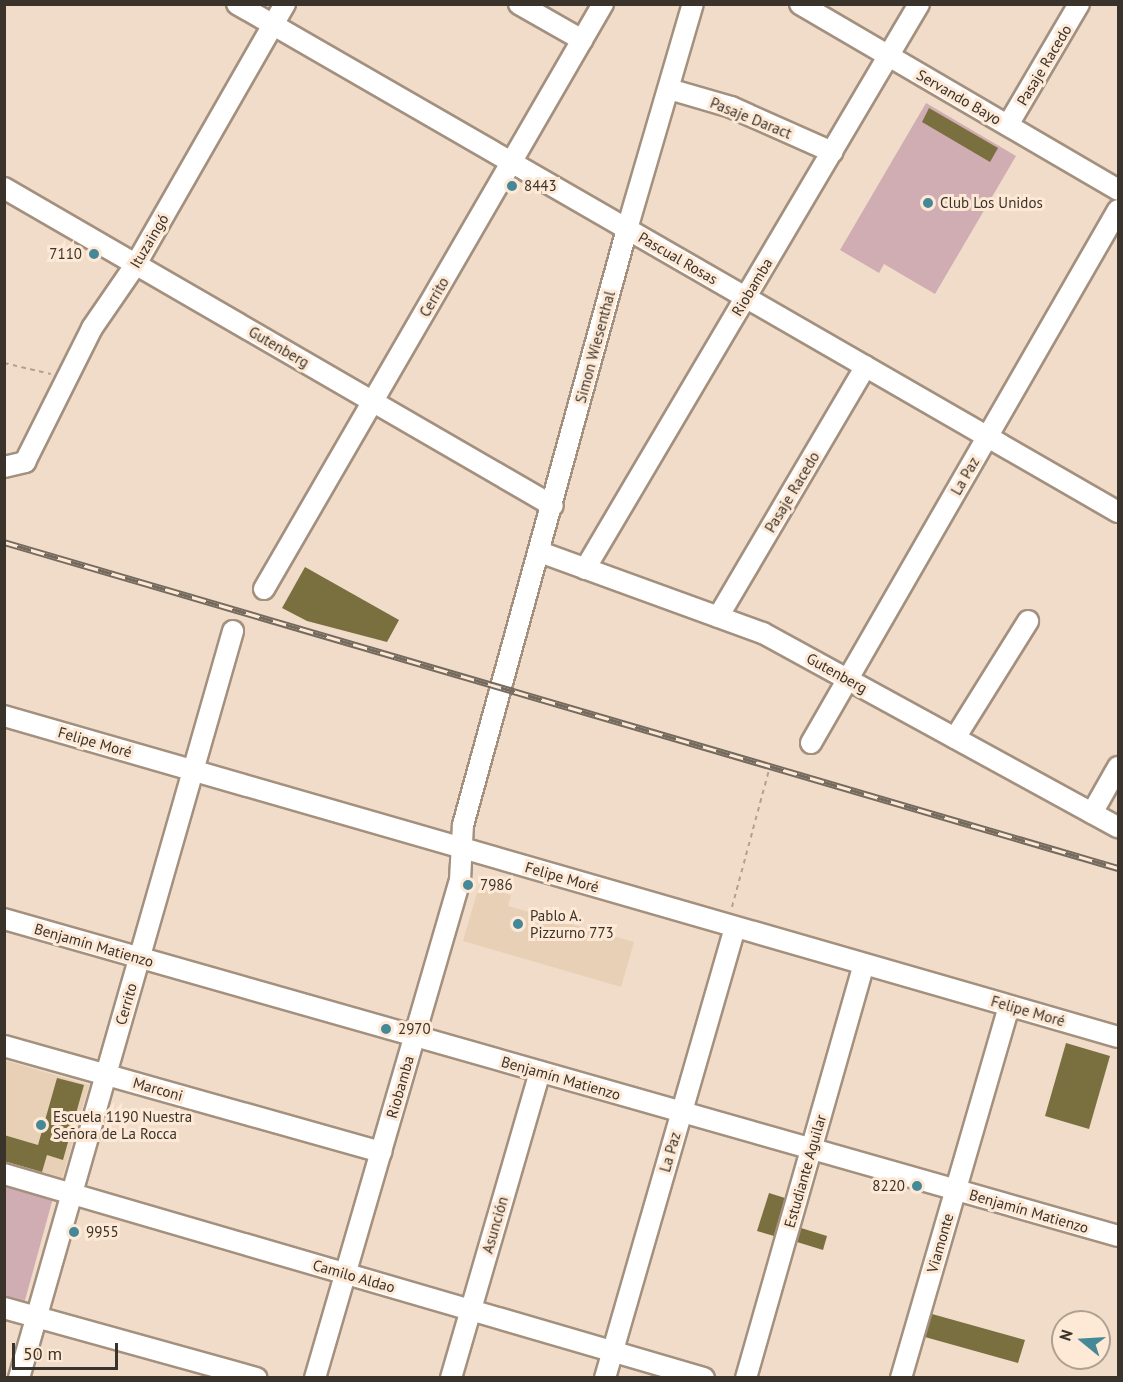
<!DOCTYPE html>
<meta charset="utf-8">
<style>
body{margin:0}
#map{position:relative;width:1123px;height:1382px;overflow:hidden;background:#f0dcc8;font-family:"PT Sans",sans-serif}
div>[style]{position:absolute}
.built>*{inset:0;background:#e8d0b6}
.green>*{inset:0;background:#d0adb2}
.building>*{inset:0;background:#796f3f}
.path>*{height:2px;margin-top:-1px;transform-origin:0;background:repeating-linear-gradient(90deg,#b1a191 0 4.5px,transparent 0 9px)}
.roads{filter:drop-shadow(2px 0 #a3907e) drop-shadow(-2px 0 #a3907e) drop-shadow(0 2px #a3907e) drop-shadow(0 -2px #a3907e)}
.minor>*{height:20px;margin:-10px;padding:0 10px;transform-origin:10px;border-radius:10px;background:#fff}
.rail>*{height:7px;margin-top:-3.5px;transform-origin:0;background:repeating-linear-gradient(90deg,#fde9d5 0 14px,#756a5e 0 28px);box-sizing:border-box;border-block:2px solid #756a5e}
.dots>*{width:16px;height:16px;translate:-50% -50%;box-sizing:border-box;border:3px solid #fde9d5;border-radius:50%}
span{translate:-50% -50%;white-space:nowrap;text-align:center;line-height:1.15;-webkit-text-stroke:6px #fde9d5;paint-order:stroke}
.street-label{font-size:15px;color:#3a332b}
.poi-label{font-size:15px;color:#3a332b}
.left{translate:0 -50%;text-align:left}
.right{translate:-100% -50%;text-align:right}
.frame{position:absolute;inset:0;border:6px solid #3a332b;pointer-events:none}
.north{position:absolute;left:1051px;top:1310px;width:60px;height:60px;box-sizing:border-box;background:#fde9d5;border:2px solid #afa091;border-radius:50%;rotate:288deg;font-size:16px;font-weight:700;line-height:24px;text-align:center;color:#3a332b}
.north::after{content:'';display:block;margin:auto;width:21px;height:27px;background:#458898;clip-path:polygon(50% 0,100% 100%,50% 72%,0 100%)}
.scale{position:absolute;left:12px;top:1343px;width:106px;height:27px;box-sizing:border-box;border:3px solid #3a332b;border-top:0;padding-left:8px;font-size:18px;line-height:21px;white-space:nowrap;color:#3a332b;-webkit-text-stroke:4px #fde9d5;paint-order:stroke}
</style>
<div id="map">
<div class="built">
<i style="clip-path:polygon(479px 886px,511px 895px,508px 906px,634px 942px,621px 987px,463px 941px)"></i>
<i style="clip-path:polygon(4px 1060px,89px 1085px,61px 1182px,5px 1165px)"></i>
</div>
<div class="green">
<i style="clip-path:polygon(926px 103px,1016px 156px,935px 294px,884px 264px,879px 273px,840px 250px)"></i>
<i style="clip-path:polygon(5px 1185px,53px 1198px,24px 1304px,5px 1298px)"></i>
</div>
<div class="building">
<i style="clip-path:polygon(929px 108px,998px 148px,990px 162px,922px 122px)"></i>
<i style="clip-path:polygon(305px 567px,399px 620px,387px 642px,307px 621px,282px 608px)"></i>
<i style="clip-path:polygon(1066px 1043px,1110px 1056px,1089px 1129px,1045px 1116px)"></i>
<i style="clip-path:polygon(57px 1078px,84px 1085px,63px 1160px,47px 1155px,42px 1172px,4px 1161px,4px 1135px,38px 1145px)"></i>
<i style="clip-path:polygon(769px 1193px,785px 1198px,774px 1236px,757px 1231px)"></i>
<i style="clip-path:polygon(801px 1228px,827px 1236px,823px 1250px,797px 1242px)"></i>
<i style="clip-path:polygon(932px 1314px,1025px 1340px,1018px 1363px,925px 1337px)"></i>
</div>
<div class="path">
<i style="left:4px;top:363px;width:48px;rotate:13.2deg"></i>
<i style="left:732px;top:907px;width:142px;rotate:-74.9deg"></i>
</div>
<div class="roads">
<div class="minor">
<i style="left:237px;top:4px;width:1017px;rotate:29.97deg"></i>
<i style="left:519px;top:4px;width:73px;rotate:29.7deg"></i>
<i style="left:800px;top:4px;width:368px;rotate:30.3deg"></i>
<i style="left:669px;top:89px;width:65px;rotate:16.2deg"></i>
<i style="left:731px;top:107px;width:111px;rotate:24deg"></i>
<i style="left:1008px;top:125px;width:140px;rotate:-59.6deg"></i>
<i style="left:4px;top:188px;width:634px;rotate:30.08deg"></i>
<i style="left:4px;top:467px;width:22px;rotate:-13deg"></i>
<i style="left:25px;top:462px;width:150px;rotate:-63.4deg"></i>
<i style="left:92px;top:328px;width:78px;rotate:-55.5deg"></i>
<i style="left:136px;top:264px;width:300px;rotate:-60.2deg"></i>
<i style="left:540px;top:552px;width:237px;rotate:20deg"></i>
<i style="left:763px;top:633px;width:405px;rotate:28.7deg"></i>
<i style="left:585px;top:569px;width:656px;rotate:-59.41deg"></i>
<i style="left:264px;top:589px;width:676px;rotate:-59.91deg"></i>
<i style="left:718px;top:617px;width:291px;rotate:-59.5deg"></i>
<i style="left:4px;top:716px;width:1159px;rotate:16.07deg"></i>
<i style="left:955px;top:738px;width:138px;rotate:-58deg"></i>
<i style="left:811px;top:743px;width:615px;rotate:-60.06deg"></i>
<i style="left:1092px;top:813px;width:53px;rotate:-60.5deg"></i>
<i style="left:4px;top:919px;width:1158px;rotate:15.88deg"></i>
<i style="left:4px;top:1046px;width:392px;rotate:15.7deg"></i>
<i style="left:4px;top:1174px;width:729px;rotate:16.25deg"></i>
<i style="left:4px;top:1308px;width:262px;rotate:15.5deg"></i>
<i style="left:19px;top:1378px;width:777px;rotate:-74.01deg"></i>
<i style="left:315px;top:1378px;width:519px;rotate:-73.77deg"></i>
<i style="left:460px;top:880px;width:55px;rotate:-86.9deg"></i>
<i style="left:463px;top:825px;width:618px;rotate:-74.61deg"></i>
<i style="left:627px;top:229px;width:234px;rotate:-73.7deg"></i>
<i style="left:451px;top:1378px;width:319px;rotate:-73.8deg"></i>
<i style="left:605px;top:1378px;width:469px;rotate:-73.9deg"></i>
<i style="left:746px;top:1378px;width:430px;rotate:-74.1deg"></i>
<i style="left:901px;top:1378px;width:387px;rotate:-73.8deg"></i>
</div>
</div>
<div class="rail">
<i style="left:4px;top:542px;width:1161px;rotate:16.31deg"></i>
</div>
<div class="dots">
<i style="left:512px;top:186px;background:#458898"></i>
<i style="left:928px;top:203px;background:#458898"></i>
<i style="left:94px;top:254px;background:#458898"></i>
<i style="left:468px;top:885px;background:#458898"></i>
<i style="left:518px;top:924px;background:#458898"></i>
<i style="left:386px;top:1029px;background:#458898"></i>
<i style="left:41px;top:1125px;background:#458898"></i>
<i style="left:917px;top:1186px;background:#458898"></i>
<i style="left:74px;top:1232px;background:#458898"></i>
</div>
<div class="street-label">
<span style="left:1044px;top:65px;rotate:-59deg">Pasaje Racedo</span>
<span style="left:959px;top:97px;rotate:30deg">Servando Bayo</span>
<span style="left:751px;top:118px;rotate:22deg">Pasaje Daract</span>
<span style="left:149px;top:241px;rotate:-59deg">Ituzaingó</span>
<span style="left:678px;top:258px;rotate:30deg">Pascual Rosas</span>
<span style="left:752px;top:287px;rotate:-59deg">Riobamba</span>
<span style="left:434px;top:297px;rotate:-60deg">Cerrito</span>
<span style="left:279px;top:347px;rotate:30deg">Gutenberg</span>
<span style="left:595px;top:347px;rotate:-75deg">Simon Wiesenthal</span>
<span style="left:965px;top:476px;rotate:-60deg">La Paz</span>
<span style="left:792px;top:492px;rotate:-59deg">Pasaje Racedo</span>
<span style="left:837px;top:673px;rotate:29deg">Gutenberg</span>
<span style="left:95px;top:742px;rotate:16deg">Felipe Moré</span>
<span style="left:562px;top:877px;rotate:16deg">Felipe Moré</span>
<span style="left:94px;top:945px;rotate:16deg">Benjamín Matienzo</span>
<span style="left:126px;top:1004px;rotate:-74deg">Cerrito</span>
<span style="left:1028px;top:1011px;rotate:16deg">Felipe Moré</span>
<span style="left:561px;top:1078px;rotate:16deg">Benjamín Matienzo</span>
<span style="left:400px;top:1087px;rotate:-74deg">Riobamba</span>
<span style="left:158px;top:1089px;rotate:16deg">Marconi</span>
<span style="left:670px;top:1152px;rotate:-74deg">La Paz</span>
<span style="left:805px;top:1171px;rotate:-74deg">Estudiante Aguilar</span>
<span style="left:1029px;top:1211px;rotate:16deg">Benjamín Matienzo</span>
<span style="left:495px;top:1225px;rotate:-74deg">Asunción</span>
<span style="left:940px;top:1243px;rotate:-74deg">Viamonte</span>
<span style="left:354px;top:1276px;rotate:16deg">Camilo Aldao</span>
</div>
<div class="poi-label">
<span class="left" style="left:524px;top:186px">8443</span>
<span class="left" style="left:940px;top:203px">Club Los Unidos</span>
<span class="right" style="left:82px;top:254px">7110</span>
<span class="left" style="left:480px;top:885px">7986</span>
<span class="left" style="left:530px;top:924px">Pablo A.<br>Pizzurno 773</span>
<span class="left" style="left:398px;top:1029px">2970</span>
<span class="left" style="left:53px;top:1125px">Escuela 1190 Nuestra<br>Señora de La Rocca</span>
<span class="right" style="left:905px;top:1186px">8220</span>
<span class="left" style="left:86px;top:1232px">9955</span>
</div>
<div class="frame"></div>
<div class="north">N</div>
<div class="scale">50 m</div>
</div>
